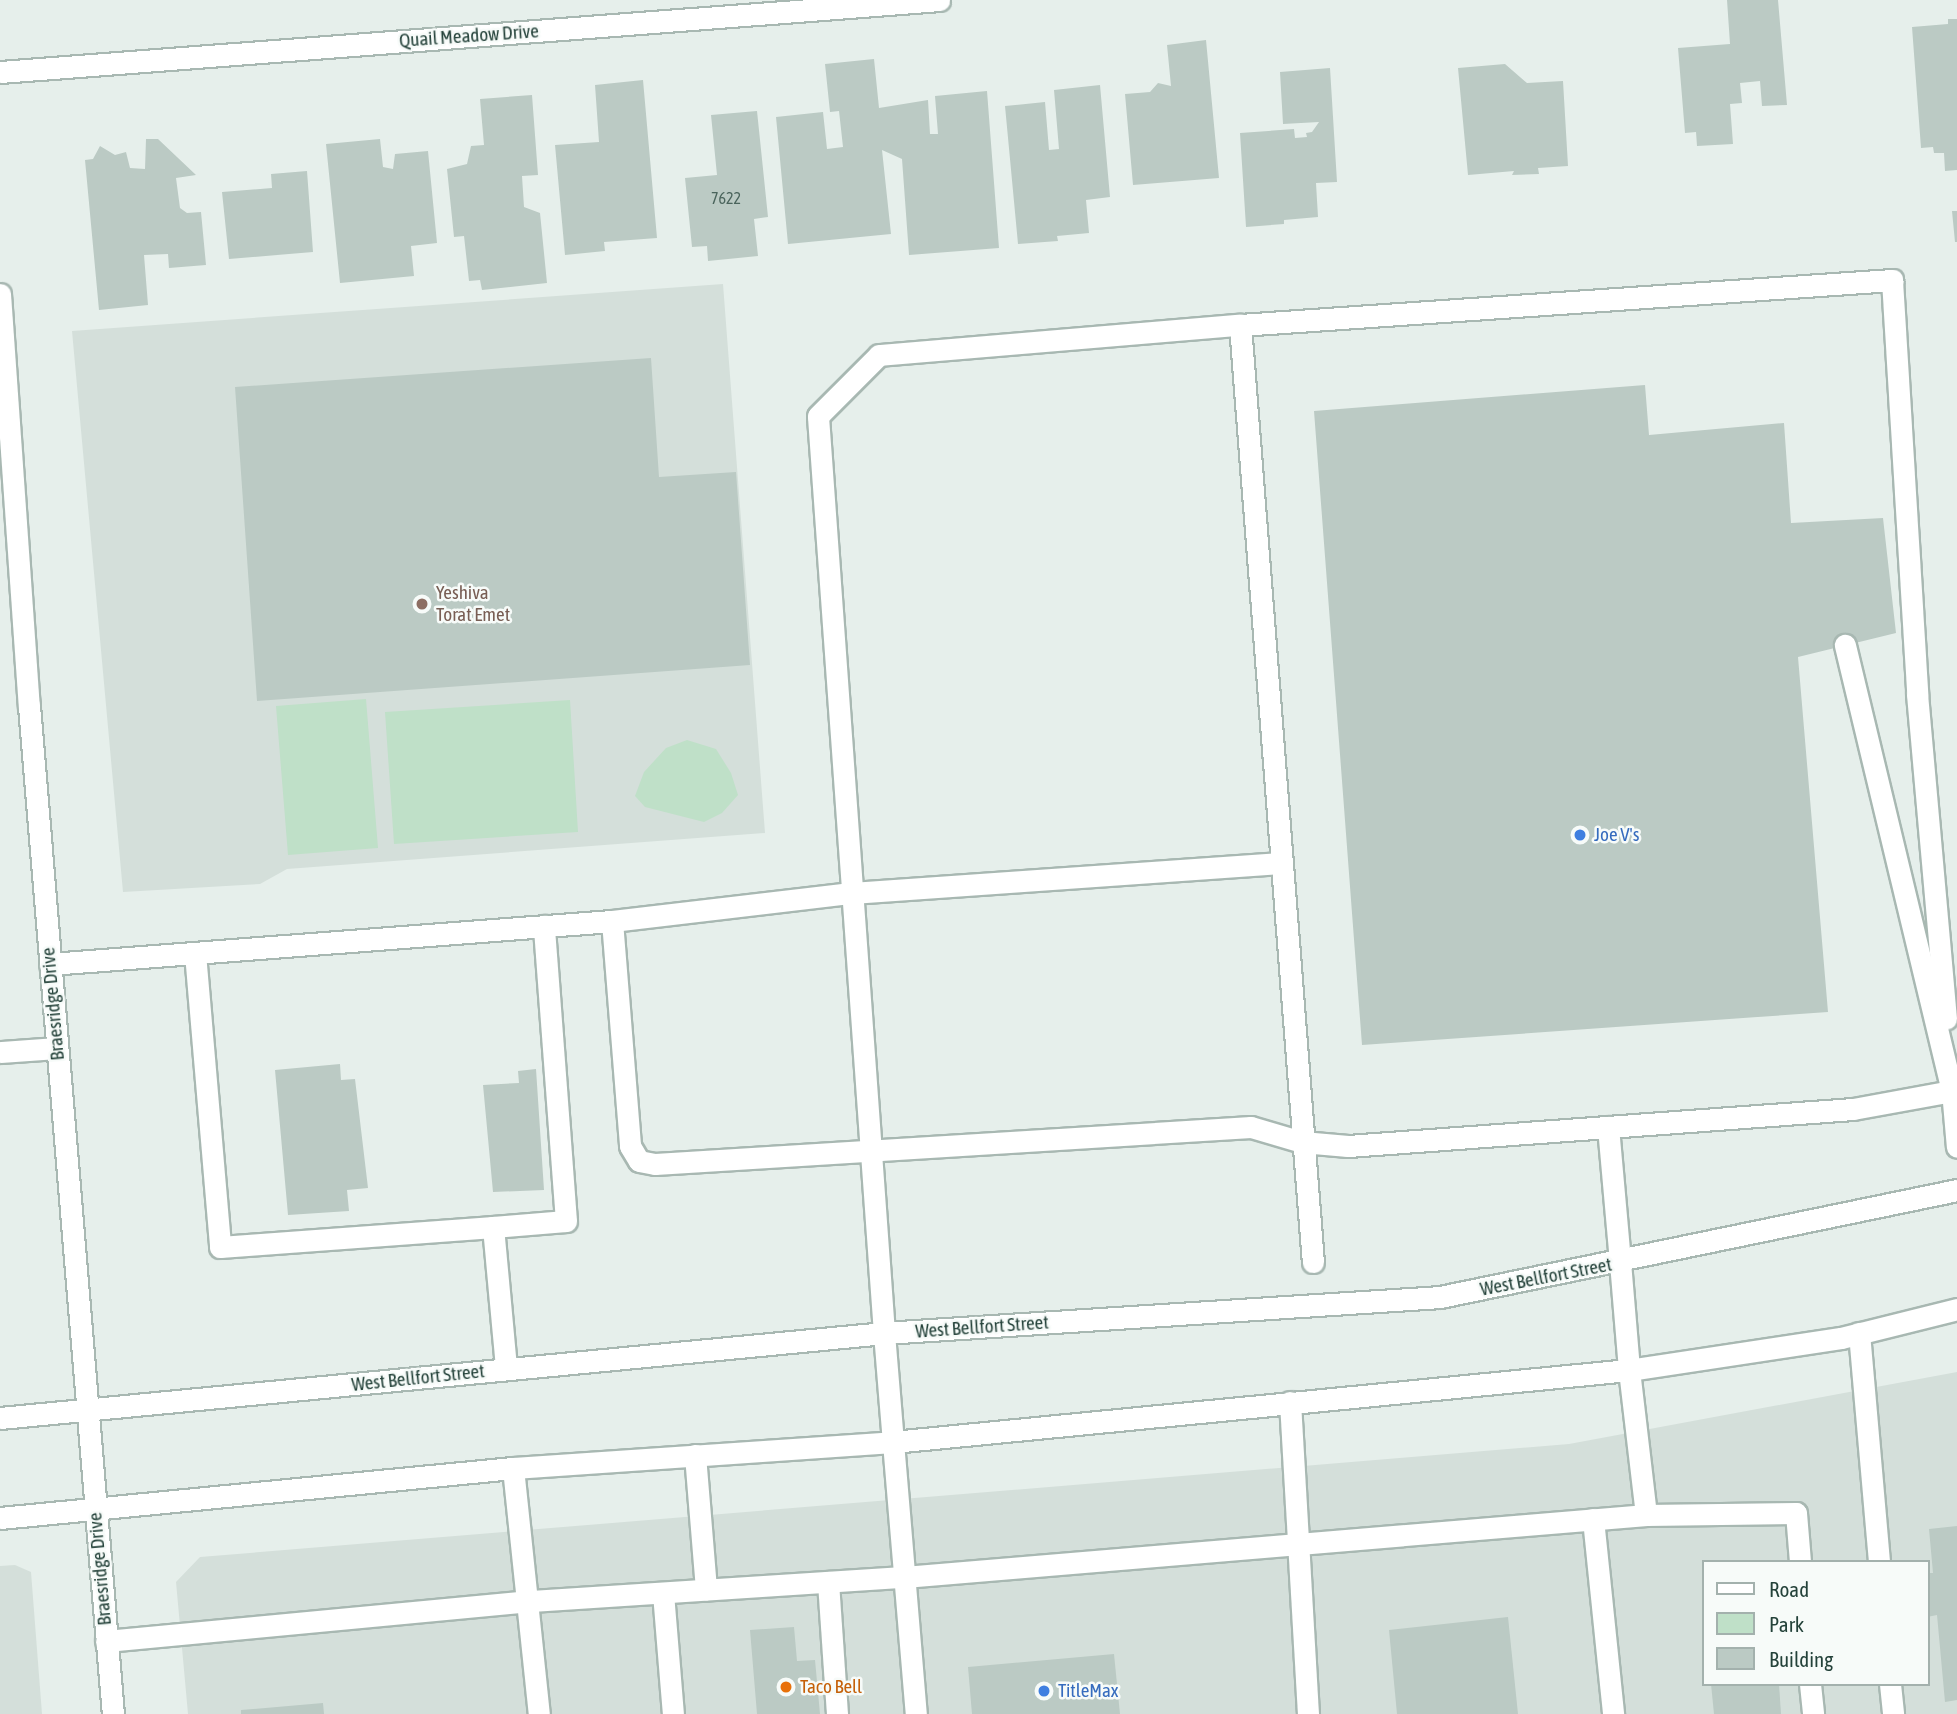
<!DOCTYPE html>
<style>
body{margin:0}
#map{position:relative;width:1957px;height:1714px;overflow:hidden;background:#e6efeb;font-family:"Asap Condensed",sans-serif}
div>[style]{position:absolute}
.built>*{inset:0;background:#d4dfda}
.green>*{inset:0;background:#bfe0c8}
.building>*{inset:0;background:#bbcac4}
.roads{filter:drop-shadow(2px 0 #a8b8b2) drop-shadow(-2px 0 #a8b8b2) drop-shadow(0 2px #a8b8b2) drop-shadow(0 -2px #a8b8b2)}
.lane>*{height:21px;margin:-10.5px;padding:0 10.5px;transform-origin:10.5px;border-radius:10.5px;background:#fff}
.street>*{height:21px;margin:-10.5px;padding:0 10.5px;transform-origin:10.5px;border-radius:10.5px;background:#fff}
.secondary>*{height:21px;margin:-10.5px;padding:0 10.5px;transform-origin:10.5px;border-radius:10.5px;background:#fff}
.dots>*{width:19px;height:19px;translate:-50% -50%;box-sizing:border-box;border:4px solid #f7fbf9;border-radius:50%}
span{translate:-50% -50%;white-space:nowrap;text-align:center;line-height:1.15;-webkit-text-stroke:5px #f7fbf9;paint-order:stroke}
.number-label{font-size:16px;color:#4a645c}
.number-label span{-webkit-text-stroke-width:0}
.street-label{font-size:19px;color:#24423a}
.education-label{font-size:19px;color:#785e54}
.left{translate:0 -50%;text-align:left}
.shop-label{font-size:19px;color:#366cbe}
.food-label{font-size:19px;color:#c56008}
.legend{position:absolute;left:1702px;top:1560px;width:228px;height:126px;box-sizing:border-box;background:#f7fbf9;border:2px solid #a3b1ad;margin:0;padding:9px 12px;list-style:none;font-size:21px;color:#24423a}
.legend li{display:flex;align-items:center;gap:14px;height:35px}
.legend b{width:35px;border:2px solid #a3b1ad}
</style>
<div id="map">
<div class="built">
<i style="clip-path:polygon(723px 284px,765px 833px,287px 869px,260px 884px,123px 892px,72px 331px)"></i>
<i style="clip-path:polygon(evenodd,1957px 1372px,1957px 1714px,188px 1714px,176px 1582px,200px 1557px,1569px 1444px,1957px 1372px,1703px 1562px,1927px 1562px,1927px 1684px,1703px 1684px,1703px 1562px)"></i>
<i style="clip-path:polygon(15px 1565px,31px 1572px,42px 1714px,0 1714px,0 1566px)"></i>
</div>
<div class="green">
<i style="clip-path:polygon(366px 699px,378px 848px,288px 855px,276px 706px)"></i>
<i style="clip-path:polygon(570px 700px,578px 832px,394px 844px,385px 712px)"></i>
<i style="clip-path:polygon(687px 740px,716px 749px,731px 773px,738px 795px,722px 813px,704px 822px,645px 807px,635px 796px,644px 772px,666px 748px)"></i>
</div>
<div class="building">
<i style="clip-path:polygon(1727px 0,1778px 0,1787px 105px,1762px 106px,1760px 81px,1740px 83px,1742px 103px,1730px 104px,1733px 144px,1697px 146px,1696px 132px,1685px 133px,1678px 48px,1730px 44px)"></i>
<i style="clip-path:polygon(1948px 19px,1957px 19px,1957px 170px,1945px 171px,1944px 153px,1934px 153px,1933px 147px,1921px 148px,1912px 27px,1948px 24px)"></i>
<i style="clip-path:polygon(1206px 40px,1219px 178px,1133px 185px,1125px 94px,1150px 92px,1158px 83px,1171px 86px,1167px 45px)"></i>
<i style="clip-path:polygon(874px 59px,879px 108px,928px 100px,930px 134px,938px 134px,935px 96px,987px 91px,999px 248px,909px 255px,902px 159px,882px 150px,891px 234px,788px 244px,776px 117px,823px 112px,827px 149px,843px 147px,839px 111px,830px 112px,825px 64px)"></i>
<i style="clip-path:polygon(1505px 64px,1527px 83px,1563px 81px,1568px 166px,1538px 168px,1539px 174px,1512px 175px,1514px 171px,1468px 175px,1458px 68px)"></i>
<i style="clip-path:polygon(1330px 68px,1337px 182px,1316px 183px,1318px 217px,1284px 220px,1284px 224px,1246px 227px,1240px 133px,1294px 129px,1295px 138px,1307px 137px,1306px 133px,1312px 132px,1319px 122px,1283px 124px,1280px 72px)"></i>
<i style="clip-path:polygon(643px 80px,657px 238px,604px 242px,605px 251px,565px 255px,555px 145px,599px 142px,595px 85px)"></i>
<i style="clip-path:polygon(1100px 85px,1110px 197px,1086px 200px,1089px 233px,1057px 236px,1058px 241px,1018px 244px,1005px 106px,1045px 102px,1049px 150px,1059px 149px,1054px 90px)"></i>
<i style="clip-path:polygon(532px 95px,538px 175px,522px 176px,524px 207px,540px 213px,547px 283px,482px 290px,480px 280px,469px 281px,464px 236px,454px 237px,447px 169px,467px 164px,471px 146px,484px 145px,480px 99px)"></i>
<i style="clip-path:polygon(757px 111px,768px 217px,754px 219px,758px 256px,708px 261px,707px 246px,692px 247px,685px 178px,717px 175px,711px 115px)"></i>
<i style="clip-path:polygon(146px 139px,158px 139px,196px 175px,176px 178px,180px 208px,187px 213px,201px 212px,206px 265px,169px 268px,168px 254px,144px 255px,148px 305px,99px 310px,85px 160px,93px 159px,100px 146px,115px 155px,126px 152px,130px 168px,145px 169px)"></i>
<i style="clip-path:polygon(380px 139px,383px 167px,393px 169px,395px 154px,428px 151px,437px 243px,411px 246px,414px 276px,340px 283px,326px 144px)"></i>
<i style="clip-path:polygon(307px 171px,313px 252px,229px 259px,222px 192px,272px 188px,271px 174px)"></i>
<i style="clip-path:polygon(1952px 211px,1957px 211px,1957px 242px,1955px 242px)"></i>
<i style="clip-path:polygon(651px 358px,659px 477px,736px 472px,750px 665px,257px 701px,235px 387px)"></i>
<i style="clip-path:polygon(1645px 385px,1649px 435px,1784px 423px,1791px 523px,1883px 518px,1896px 633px,1798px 657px,1828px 1012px,1362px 1045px,1314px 411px)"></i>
<i style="clip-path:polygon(340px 1064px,341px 1080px,355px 1079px,368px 1188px,347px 1190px,349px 1211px,288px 1215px,275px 1070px)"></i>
<i style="clip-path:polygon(536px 1069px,544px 1190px,493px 1192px,483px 1085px,519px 1083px,518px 1071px)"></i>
<i style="clip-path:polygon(1957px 1526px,1957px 1700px,1945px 1702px,1937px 1615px,1927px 1617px,1927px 1573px,1933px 1573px,1929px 1529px)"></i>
<i style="clip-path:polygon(1508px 1617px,1518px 1714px,1397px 1714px,1389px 1630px)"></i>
<i style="clip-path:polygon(794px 1627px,797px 1661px,815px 1660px,820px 1714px,757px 1714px,750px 1630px)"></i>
<i style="clip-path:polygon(1114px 1654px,1120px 1714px,972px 1714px,968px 1667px)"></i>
<i style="clip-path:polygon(1711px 1684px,1779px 1684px,1781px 1714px,1714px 1714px)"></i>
<i style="clip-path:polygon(323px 1703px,324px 1714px,241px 1714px,241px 1710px)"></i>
</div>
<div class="roads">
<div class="lane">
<i style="left:1240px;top:325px;width:654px;rotate:-3.95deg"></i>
<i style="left:1892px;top:280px;width:415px;rotate:86.5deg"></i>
<i style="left:1917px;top:694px;width:326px;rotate:84.9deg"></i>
<i style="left:612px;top:921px;width:226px;rotate:85.4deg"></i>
<i style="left:630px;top:1146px;width:17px;rotate:59deg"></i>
<i style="left:639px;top:1161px;width:16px;rotate:11deg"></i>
<i style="left:655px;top:1164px;width:597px;rotate:-3.55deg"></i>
<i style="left:1251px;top:1127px;width:53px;rotate:16.4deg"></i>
<i style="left:1302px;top:1142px;width:46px;rotate:5deg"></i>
<i style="left:1348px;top:1146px;width:506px;rotate:-4.19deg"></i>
<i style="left:1853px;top:1109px;width:101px;rotate:-10.3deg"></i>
<i style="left:1952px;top:1091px;width:459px;rotate:-103.5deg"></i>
<i style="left:195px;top:953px;width:295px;rotate:85.1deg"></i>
<i style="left:220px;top:1247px;width:274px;rotate:-4.2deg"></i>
<i style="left:493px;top:1227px;width:73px;rotate:-4.7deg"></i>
<i style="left:566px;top:1221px;width:296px;rotate:-94.3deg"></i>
<i style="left:50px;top:964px;width:564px;rotate:-4.38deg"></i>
<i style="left:612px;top:921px;width:241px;rotate:-6.7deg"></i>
<i style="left:851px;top:893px;width:431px;rotate:-4deg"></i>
<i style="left:0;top:1052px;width:57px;rotate:-4deg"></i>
<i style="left:1951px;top:1079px;width:68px;rotate:85deg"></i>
<i style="left:1608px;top:1127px;width:136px;rotate:84.9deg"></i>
<i style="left:493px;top:1227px;width:142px;rotate:84.7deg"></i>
<i style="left:884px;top:1333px;width:919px;rotate:-94.12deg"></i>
<i style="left:818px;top:416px;width:86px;rotate:-45deg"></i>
<i style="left:879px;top:355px;width:362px;rotate:-4.8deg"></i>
<i style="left:1240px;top:325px;width:940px;rotate:85.55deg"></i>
<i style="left:1859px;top:1333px;width:230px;rotate:85deg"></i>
<i style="left:1629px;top:1370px;width:146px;rotate:83.3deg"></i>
<i style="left:1290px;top:1402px;width:313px;rotate:86.7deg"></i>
<i style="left:893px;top:1442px;width:273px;rotate:85.2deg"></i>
<i style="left:695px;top:1455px;width:135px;rotate:85.3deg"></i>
<i style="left:513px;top:1468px;width:247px;rotate:84deg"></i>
<i style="left:1593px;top:1519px;width:196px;rotate:84.1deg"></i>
<i style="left:828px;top:1582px;width:132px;rotate:86.1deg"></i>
<i style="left:663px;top:1593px;width:121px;rotate:85.3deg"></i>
<i style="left:106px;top:1641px;width:426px;rotate:-5.4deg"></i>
<i style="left:530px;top:1601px;width:375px;rotate:-3.7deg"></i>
<i style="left:904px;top:1577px;width:745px;rotate:-4.78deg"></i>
<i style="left:1646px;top:1515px;width:150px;rotate:-0.8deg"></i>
<i style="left:1796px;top:1513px;width:49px;rotate:85.3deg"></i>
<i style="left:1810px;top:1684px;width:30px;rotate:84deg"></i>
<i style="left:1890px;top:1684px;width:30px;rotate:84deg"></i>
</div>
<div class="street">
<i style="left:0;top:72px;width:942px;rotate:-4.38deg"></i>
</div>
<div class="secondary">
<i style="left:0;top:294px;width:413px;rotate:86deg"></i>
<i style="left:29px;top:706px;width:1011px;rotate:85.24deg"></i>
<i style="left:1620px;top:1262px;width:108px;rotate:85.2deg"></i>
<i style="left:884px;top:1333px;width:109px;rotate:85.3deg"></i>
<i style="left:0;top:1418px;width:888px;rotate:-5.49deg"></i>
<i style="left:884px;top:1333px;width:557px;rotate:-3.7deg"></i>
<i style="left:1440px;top:1297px;width:528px;rotate:-11.69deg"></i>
<i style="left:0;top:1518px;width:515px;rotate:-5.57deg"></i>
<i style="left:513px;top:1468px;width:381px;rotate:-3.9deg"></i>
<i style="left:893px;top:1442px;width:740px;rotate:-5.59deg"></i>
<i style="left:1629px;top:1370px;width:214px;rotate:-8.6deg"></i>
<i style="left:1841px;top:1338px;width:120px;rotate:-14deg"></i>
</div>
</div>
<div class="dots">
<i style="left:422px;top:604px;background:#8d6e63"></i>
<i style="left:1580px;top:835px;background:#3f7fe0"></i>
<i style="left:786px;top:1687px;background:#e8710a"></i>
<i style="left:1044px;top:1691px;background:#3f7fe0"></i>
</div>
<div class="number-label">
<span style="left:726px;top:198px">7622</span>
</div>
<div class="street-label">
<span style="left:469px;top:36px;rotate:-4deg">Quail Meadow Drive</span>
<span style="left:53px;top:1004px;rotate:-95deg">Braesridge Drive</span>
<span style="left:1546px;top:1277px;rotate:-11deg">West Bellfort Street</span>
<span style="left:982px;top:1327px;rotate:-4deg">West Bellfort Street</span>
<span style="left:418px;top:1378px;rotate:-6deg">West Bellfort Street</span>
<span style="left:100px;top:1569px;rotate:-95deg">Braesridge Drive</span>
</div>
<div class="education-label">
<span class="left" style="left:436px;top:604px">Yeshiva<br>Torat Emet</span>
</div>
<div class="shop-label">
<span class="left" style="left:1594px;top:835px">Joe V's</span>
<span class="left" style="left:1058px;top:1691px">TitleMax</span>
</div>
<div class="food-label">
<span class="left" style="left:800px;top:1687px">Taco Bell</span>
</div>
<ul class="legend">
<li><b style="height:9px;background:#fff"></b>Road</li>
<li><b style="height:19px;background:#bfe0c8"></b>Park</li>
<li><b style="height:19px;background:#bbcac4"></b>Building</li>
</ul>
</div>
